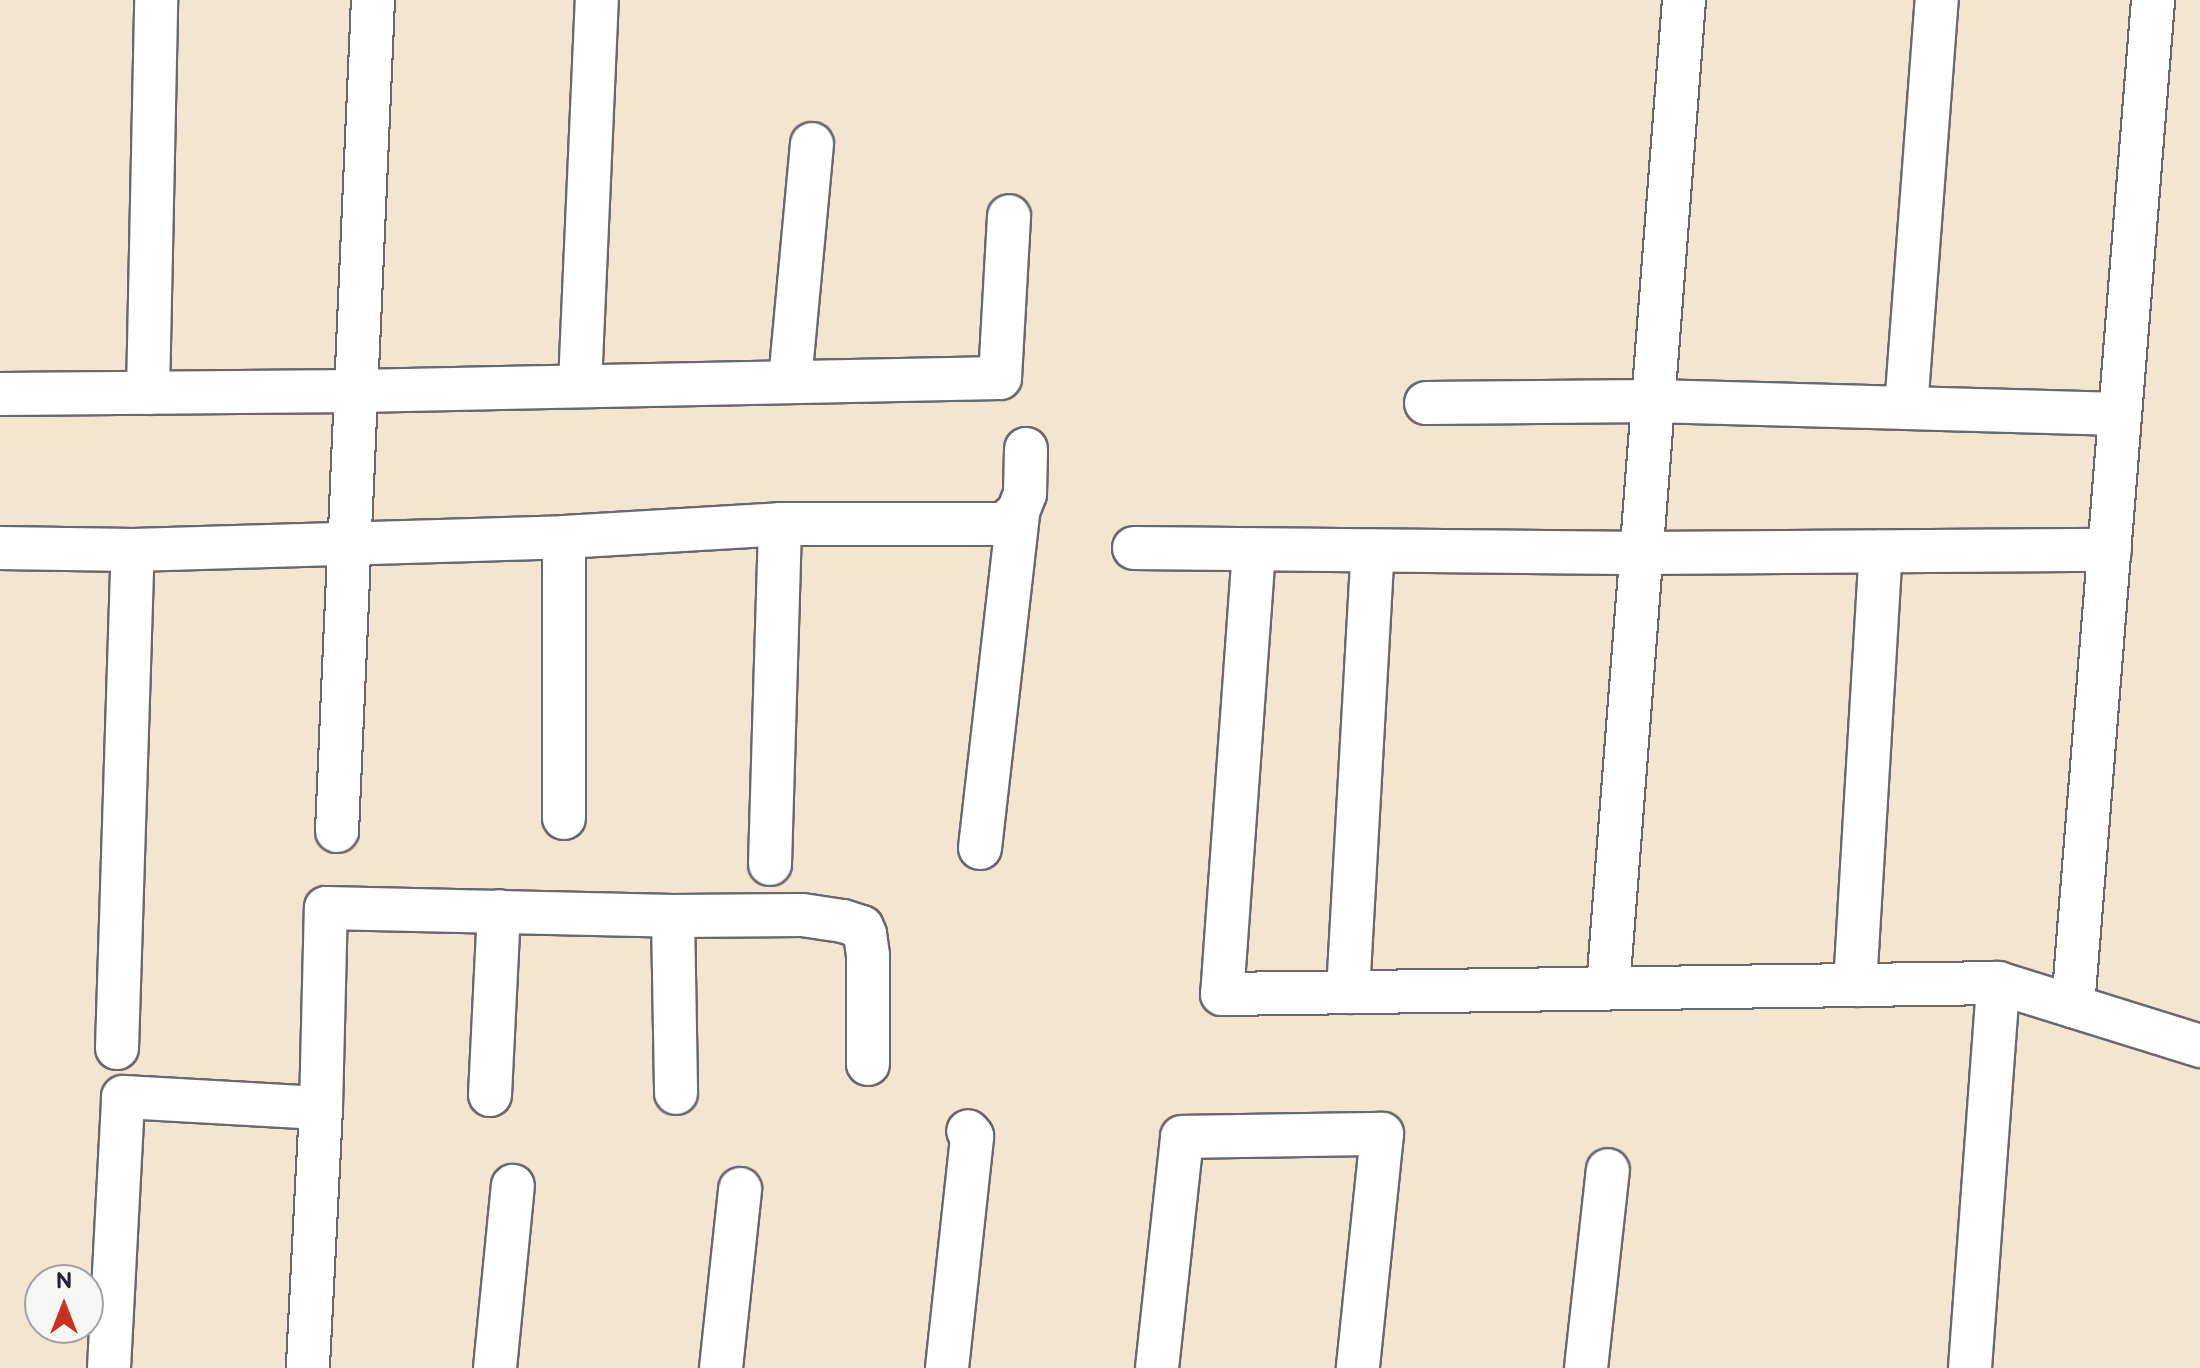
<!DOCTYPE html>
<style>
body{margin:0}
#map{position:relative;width:2200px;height:1368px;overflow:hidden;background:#f2e6d0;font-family:"Balsamiq Sans",sans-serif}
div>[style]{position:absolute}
.roads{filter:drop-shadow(2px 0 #6b676f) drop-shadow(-2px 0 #6b676f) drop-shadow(0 2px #6b676f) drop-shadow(0 -2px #6b676f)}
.minor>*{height:42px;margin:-21px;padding:0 21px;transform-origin:21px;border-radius:21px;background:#fff}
span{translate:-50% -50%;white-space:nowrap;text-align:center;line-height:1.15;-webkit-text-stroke:8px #f6f6f2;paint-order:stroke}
.north{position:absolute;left:24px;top:1264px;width:80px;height:80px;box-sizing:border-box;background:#f6f6f2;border:2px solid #a1a1a9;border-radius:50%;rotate:0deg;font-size:22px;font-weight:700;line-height:32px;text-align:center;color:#22223b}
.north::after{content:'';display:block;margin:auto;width:28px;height:36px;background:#c8321e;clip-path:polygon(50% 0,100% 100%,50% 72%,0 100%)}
</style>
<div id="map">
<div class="roads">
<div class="minor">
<i style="left:790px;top:381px;width:238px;rotate:-84.7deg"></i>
<i style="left:580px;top:385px;width:385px;rotate:-87.5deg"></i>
<i style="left:148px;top:393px;width:393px;rotate:-88.8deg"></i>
<i style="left:0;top:394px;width:357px;rotate:-0.5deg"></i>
<i style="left:357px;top:391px;width:643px;rotate:-1.16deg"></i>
<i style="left:1000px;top:378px;width:162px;rotate:-86.8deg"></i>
<i style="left:1426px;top:403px;width:227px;rotate:-0.5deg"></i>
<i style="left:1653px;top:401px;width:467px;rotate:1.6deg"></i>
<i style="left:1906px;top:408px;width:409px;rotate:-85.7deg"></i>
<i style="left:564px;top:537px;width:281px;rotate:90deg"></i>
<i style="left:0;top:548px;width:133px;rotate:0.9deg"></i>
<i style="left:133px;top:550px;width:431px;rotate:-1.7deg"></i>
<i style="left:564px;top:537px;width:216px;rotate:-3.4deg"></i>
<i style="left:780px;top:524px;width:224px"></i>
<i style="left:1004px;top:524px;width:18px;rotate:-41deg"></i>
<i style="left:1018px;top:512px;width:19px;rotate:-69deg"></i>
<i style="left:1025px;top:494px;width:45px;rotate:-88.7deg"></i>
<i style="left:1134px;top:548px;width:507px;rotate:0.57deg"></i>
<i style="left:1641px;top:553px;width:469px;rotate:-0.4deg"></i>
<i style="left:1254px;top:550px;width:445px;rotate:94.1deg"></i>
<i style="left:1222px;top:994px;width:776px;rotate:-0.81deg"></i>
<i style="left:1998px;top:983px;width:212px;rotate:17.3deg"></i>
<i style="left:337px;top:831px;width:832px;rotate:-87.52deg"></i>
<i style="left:980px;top:848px;width:338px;rotate:-83.5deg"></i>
<i style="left:770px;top:864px;width:340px;rotate:-88.3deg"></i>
<i style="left:673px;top:916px;width:177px;rotate:89deg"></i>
<i style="left:1855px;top:985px;width:434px;rotate:-86.6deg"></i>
<i style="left:1608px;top:988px;width:991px;rotate:-85.6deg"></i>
<i style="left:1348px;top:992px;width:442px;rotate:-86.8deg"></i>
<i style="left:2073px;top:1006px;width:1009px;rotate:-85.45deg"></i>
<i style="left:117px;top:1048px;width:498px;rotate:-88.2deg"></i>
<i style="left:490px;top:1095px;width:184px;rotate:-87.2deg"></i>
<i style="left:321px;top:1108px;width:200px;rotate:-88.6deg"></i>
<i style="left:326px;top:908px;width:347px;rotate:1.3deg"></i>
<i style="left:673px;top:916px;width:129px;rotate:-0.4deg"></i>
<i style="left:802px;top:915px;width:41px;rotate:8.3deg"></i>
<i style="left:843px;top:921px;width:20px;rotate:18deg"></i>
<i style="left:862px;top:927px;width:8px;rotate:67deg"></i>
<i style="left:865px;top:934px;width:21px;rotate:82deg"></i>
<i style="left:868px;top:955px;width:109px;rotate:90deg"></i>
<i style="left:109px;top:1368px;width:271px;rotate:-87deg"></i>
<i style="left:123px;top:1097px;width:198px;rotate:3.2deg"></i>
<i style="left:321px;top:1108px;width:260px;rotate:92.9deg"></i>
<i style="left:495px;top:1368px;width:183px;rotate:-84.4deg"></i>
<i style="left:721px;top:1368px;width:180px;rotate:-83.9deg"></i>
<i style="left:947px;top:1368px;width:233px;rotate:-83.8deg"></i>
<i style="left:972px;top:1136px;width:6px;rotate:-129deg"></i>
<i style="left:1157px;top:1368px;width:232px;rotate:-83.8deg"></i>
<i style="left:1182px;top:1137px;width:200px;rotate:-0.9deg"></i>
<i style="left:1382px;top:1134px;width:235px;rotate:95.9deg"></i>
<i style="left:1586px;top:1368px;width:199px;rotate:-83.7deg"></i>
<i style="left:1970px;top:1368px;width:386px;rotate:-85.8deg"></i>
</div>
</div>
<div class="north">N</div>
</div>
